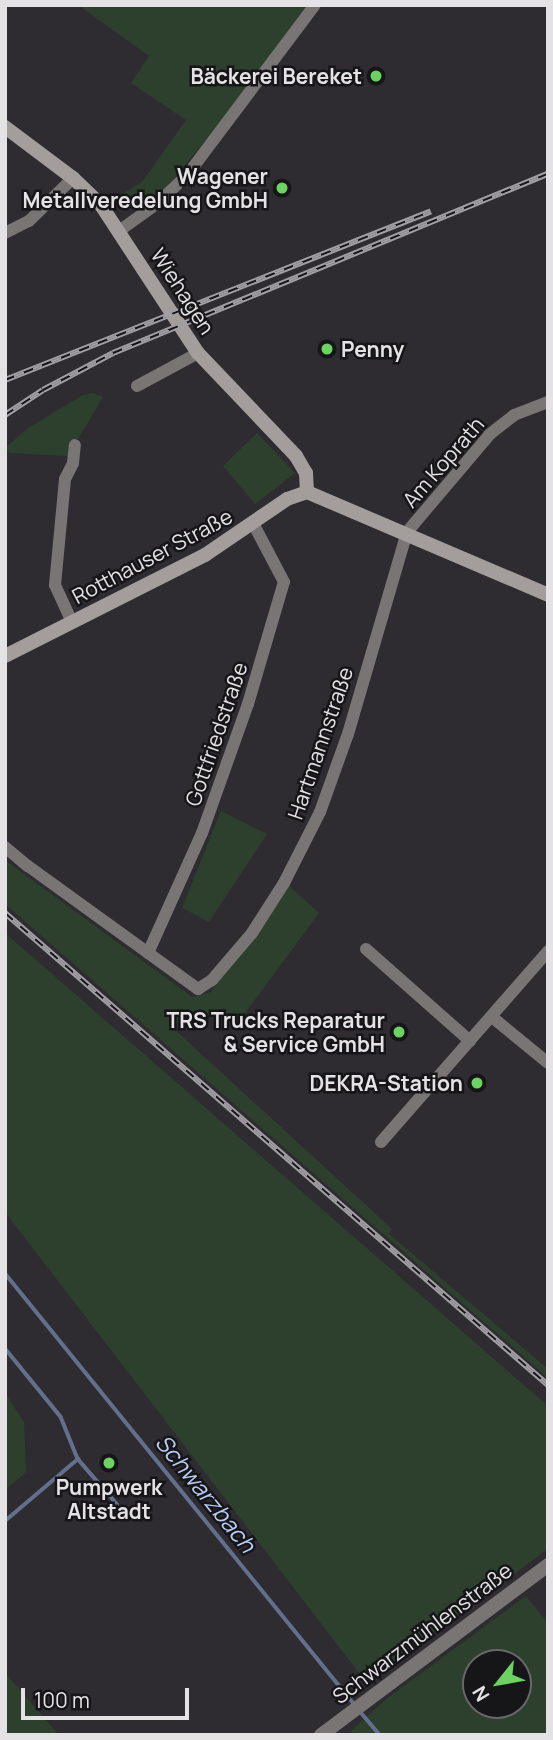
<!DOCTYPE html>
<meta charset="utf-8">
<style>
body{margin:0}
#map{position:relative;width:553px;height:1740px;overflow:hidden;background:#2e2c31;font-family:Manrope,sans-serif}
div>[style]{position:absolute}
.green>*{inset:0;background:#2d402d}
.stream>*{height:3.5px;margin:-1.75px;padding:0 1.75px;transform-origin:1.75px;border-radius:1.75px;background:#63708d}
.minor>*{height:12px;margin:-6px;padding:0 6px;transform-origin:6px;border-radius:6px;background:#787574}
.tertiary>*{height:14px;margin:-7px;padding:0 7px;transform-origin:7px;border-radius:7px;background:#787574}
.secondary>*{height:14px;margin:-7px;padding:0 7px;transform-origin:7px;border-radius:7px;background:#a39d9c}
.rail>*{height:6px;margin-top:-3px;transform-origin:0;background:repeating-linear-gradient(90deg,#161517 0 10px,#a19fa3 0 20px);box-sizing:border-box;border-block:2px solid #a19fa3}
.dots>*{width:19px;height:19px;translate:-50% -50%;box-sizing:border-box;border:4px solid #161517;border-radius:50%}
span{translate:-50% -50%;white-space:nowrap;text-align:center;line-height:1.15;-webkit-text-stroke:5px #161517;paint-order:stroke}
.poi-label{font-size:21px;color:#e4e2e5;font-weight:700}
.right{translate:-100% -50%;text-align:right}
.left{translate:0 -50%;text-align:left}
.street-label{font-size:21px;color:#e4e2e5}
.water-label{font-size:23px;color:#b8ccf6;font-style:italic}
.frame{position:absolute;inset:0;border:7px solid #e4e2e5;pointer-events:none}
.north{position:absolute;left:462px;top:1649px;width:70px;height:70px;box-sizing:border-box;background:#161517;border:2px solid #686769;border-radius:50%;rotate:239deg;font-size:19px;font-weight:700;line-height:28px;text-align:center;color:#e4e2e5}
.north::after{content:'';display:block;margin:auto;width:24px;height:32px;background:#6cd362;clip-path:polygon(50% 0,100% 100%,50% 72%,0 100%)}
.scale{position:absolute;left:21px;top:1688px;width:168px;height:32px;box-sizing:border-box;border:4px solid #e4e2e5;border-top:0;padding-left:9px;font-size:21px;line-height:24px;white-space:nowrap;color:#e4e2e5;-webkit-text-stroke:5px #161517;paint-order:stroke}
</style>
<div id="map">
<div class="green">
<i style="clip-path:polygon(78px 5px,308px 5px,250px 87px,180px 171px,160px 194px,136px 210px,117px 197px,142px 182px,186px 120px,131px 83px,149px 56px)"></i>
<i style="clip-path:polygon(93px 393px,103px 397px,68px 456px,10px 453px,5px 448px,28px 428px,83px 395px)"></i>
<i style="clip-path:polygon(257px 433px,295px 473px,255px 504px,223px 466px)"></i>
<i style="clip-path:polygon(221px 811px,267px 834px,209px 922px,182px 908px)"></i>
<i style="clip-path:polygon(5px 860px,192px 997px,211px 992px,287px 884px,319px 913px,240px 1020px,185px 1014px,173px 1028px,392px 1229px,389px 1234px,548px 1369px,548px 1378px,5px 904px)"></i>
<i style="clip-path:polygon(5px 933px,548px 1406px,548px 1549px,366px 1682px,5px 1212px)"></i>
<i style="clip-path:polygon(5px 1393px,24px 1422px,26px 1472px,5px 1490px)"></i>
<i style="clip-path:polygon(evenodd,526px 1596px,548px 1623px,548px 1735px,353px 1735px,351px 1731px,385px 1700px,526px 1596px,476px 1663px,518px 1663px,518px 1705px,476px 1705px,476px 1663px)"></i>
<i style="clip-path:polygon(5px 1673px,59px 1735px,5px 1735px)"></i>
</div>
<div class="stream">
<i style="left:5px;top:1273px;width:555px;rotate:51deg"></i>
<i style="left:5px;top:1348px;width:89px;rotate:50.9deg"></i>
<i style="left:61px;top:1417px;width:45px;rotate:68deg"></i>
<i style="left:78px;top:1459px;width:60px;rotate:49.1deg"></i>
<i style="left:5px;top:1521px;width:96px;rotate:-40.3deg"></i>
<i style="left:359px;top:1710px;width:33px;rotate:50deg"></i>
</div>
<div class="minor">
<i style="left:119px;top:231px;width:49px;rotate:-35.9deg"></i>
<i style="left:159px;top:202px;width:40px;rotate:-44deg"></i>
<i style="left:188px;top:174px;width:211px;rotate:-53.1deg"></i>
<i style="left:5px;top:233px;width:27px;rotate:-27deg"></i>
<i style="left:29px;top:221px;width:62px;rotate:-44.3deg"></i>
<i style="left:137px;top:386px;width:69px;rotate:-28.4deg"></i>
<i style="left:72px;top:622px;width:41px;rotate:-114.7deg"></i>
<i style="left:55px;top:585px;width:106px;rotate:-84.6deg"></i>
<i style="left:65px;top:479px;width:18px;rotate:-63deg"></i>
<i style="left:73px;top:463px;width:18px;rotate:-84deg"></i>
<i style="left:5px;top:847px;width:30px;rotate:40deg"></i>
<i style="left:28px;top:866px;width:210px;rotate:35.9deg"></i>
<i style="left:198px;top:989px;width:17px;rotate:-33deg"></i>
<i style="left:212px;top:980px;width:62px;rotate:-49.6deg"></i>
<i style="left:252px;top:933px;width:59px;rotate:-57.4deg"></i>
<i style="left:284px;top:883px;width:80px;rotate:-63.1deg"></i>
<i style="left:320px;top:812px;width:83px;rotate:-70.3deg"></i>
<i style="left:348px;top:734px;width:210px;rotate:-73.7deg"></i>
<i style="left:407px;top:532px;width:128px;rotate:-49.7deg"></i>
<i style="left:490px;top:434px;width:31px;rotate:-38deg"></i>
<i style="left:514px;top:415px;width:36px;rotate:-21deg"></i>
<i style="left:366px;top:949px;width:139px;rotate:41.5deg"></i>
<i style="left:148px;top:953px;width:132px;rotate:-65.8deg"></i>
<i style="left:202px;top:833px;width:137px;rotate:-70.4deg"></i>
<i style="left:248px;top:704px;width:127px;rotate:-73.6deg"></i>
<i style="left:284px;top:582px;width:64px;rotate:-117.8deg"></i>
<i style="left:492px;top:1017px;width:72px;rotate:39.4deg"></i>
<i style="left:381px;top:1142px;width:254px;rotate:-48.8deg"></i>
</div>
<div class="tertiary">
<i style="left:321px;top:1735px;width:284px;rotate:-36.8deg"></i>
</div>
<div class="secondary">
<i style="left:5px;top:127px;width:85px;rotate:36.9deg"></i>
<i style="left:73px;top:178px;width:39px;rotate:44deg"></i>
<i style="left:101px;top:205px;width:177px;rotate:56.8deg"></i>
<i style="left:198px;top:353px;width:142px;rotate:46.4deg"></i>
<i style="left:296px;top:456px;width:20px;rotate:60deg"></i>
<i style="left:306px;top:473px;width:19px;rotate:87deg"></i>
<i style="left:5px;top:656px;width:224px;rotate:-26.8deg"></i>
<i style="left:205px;top:555px;width:99px;rotate:-34.3deg"></i>
<i style="left:287px;top:499px;width:21px;rotate:-19deg"></i>
<i style="left:307px;top:492px;width:262px;rotate:23.1deg"></i>
</div>
<div class="rail">
<i style="left:5px;top:380px;width:458px;rotate:-21.6deg"></i>
<i style="left:5px;top:415px;width:45px;rotate:-33.3deg"></i>
<i style="left:43px;top:390px;width:79px;rotate:-27.9deg"></i>
<i style="left:113px;top:353px;width:470px;rotate:-22.4deg"></i>
<i style="left:5px;top:913px;width:719px;rotate:41deg"></i>
</div>
<div class="dots">
<i style="left:376px;top:76px;background:#6cd362"></i>
<i style="left:282px;top:188px;background:#6cd362"></i>
<i style="left:327px;top:349px;background:#6cd362"></i>
<i style="left:399px;top:1032px;background:#6cd362"></i>
<i style="left:477px;top:1083px;background:#6cd362"></i>
<i style="left:109px;top:1463px;background:#6cd362"></i>
</div>
<div class="poi-label">
<span class="right" style="left:362px;top:76px">Bäckerei Bereket</span>
<span class="right" style="left:268px;top:188px">Wagener<br>Metallveredelung GmbH</span>
<span class="left" style="left:341px;top:349px">Penny</span>
<span class="right" style="left:385px;top:1032px">TRS Trucks Reparatur<br>&amp; Service GmbH</span>
<span class="right" style="left:463px;top:1083px">DEKRA-Station</span>
<span style="left:109px;top:1499px">Pumpwerk<br>Altstadt</span>
</div>
<div class="street-label">
<span style="left:183px;top:291px;rotate:57deg">Wiehagen</span>
<span style="left:443px;top:462px;rotate:-49deg">Am Koprath</span>
<span style="left:152px;top:556px;rotate:-28deg">Rotthauser Straße</span>
<span style="left:216px;top:734px;rotate:-71deg">Gottfriedstraße</span>
<span style="left:320px;top:743px;rotate:-71deg">Hartmannstraße</span>
<span style="left:422px;top:1633px;rotate:-37deg">Schwarzmühlenstraße</span>
</div>
<div class="water-label">
<span style="left:206px;top:1493px;rotate:51deg">Schwarzbach</span>
</div>
<div class="frame"></div>
<div class="north">N</div>
<div class="scale">100 m</div>
</div>
